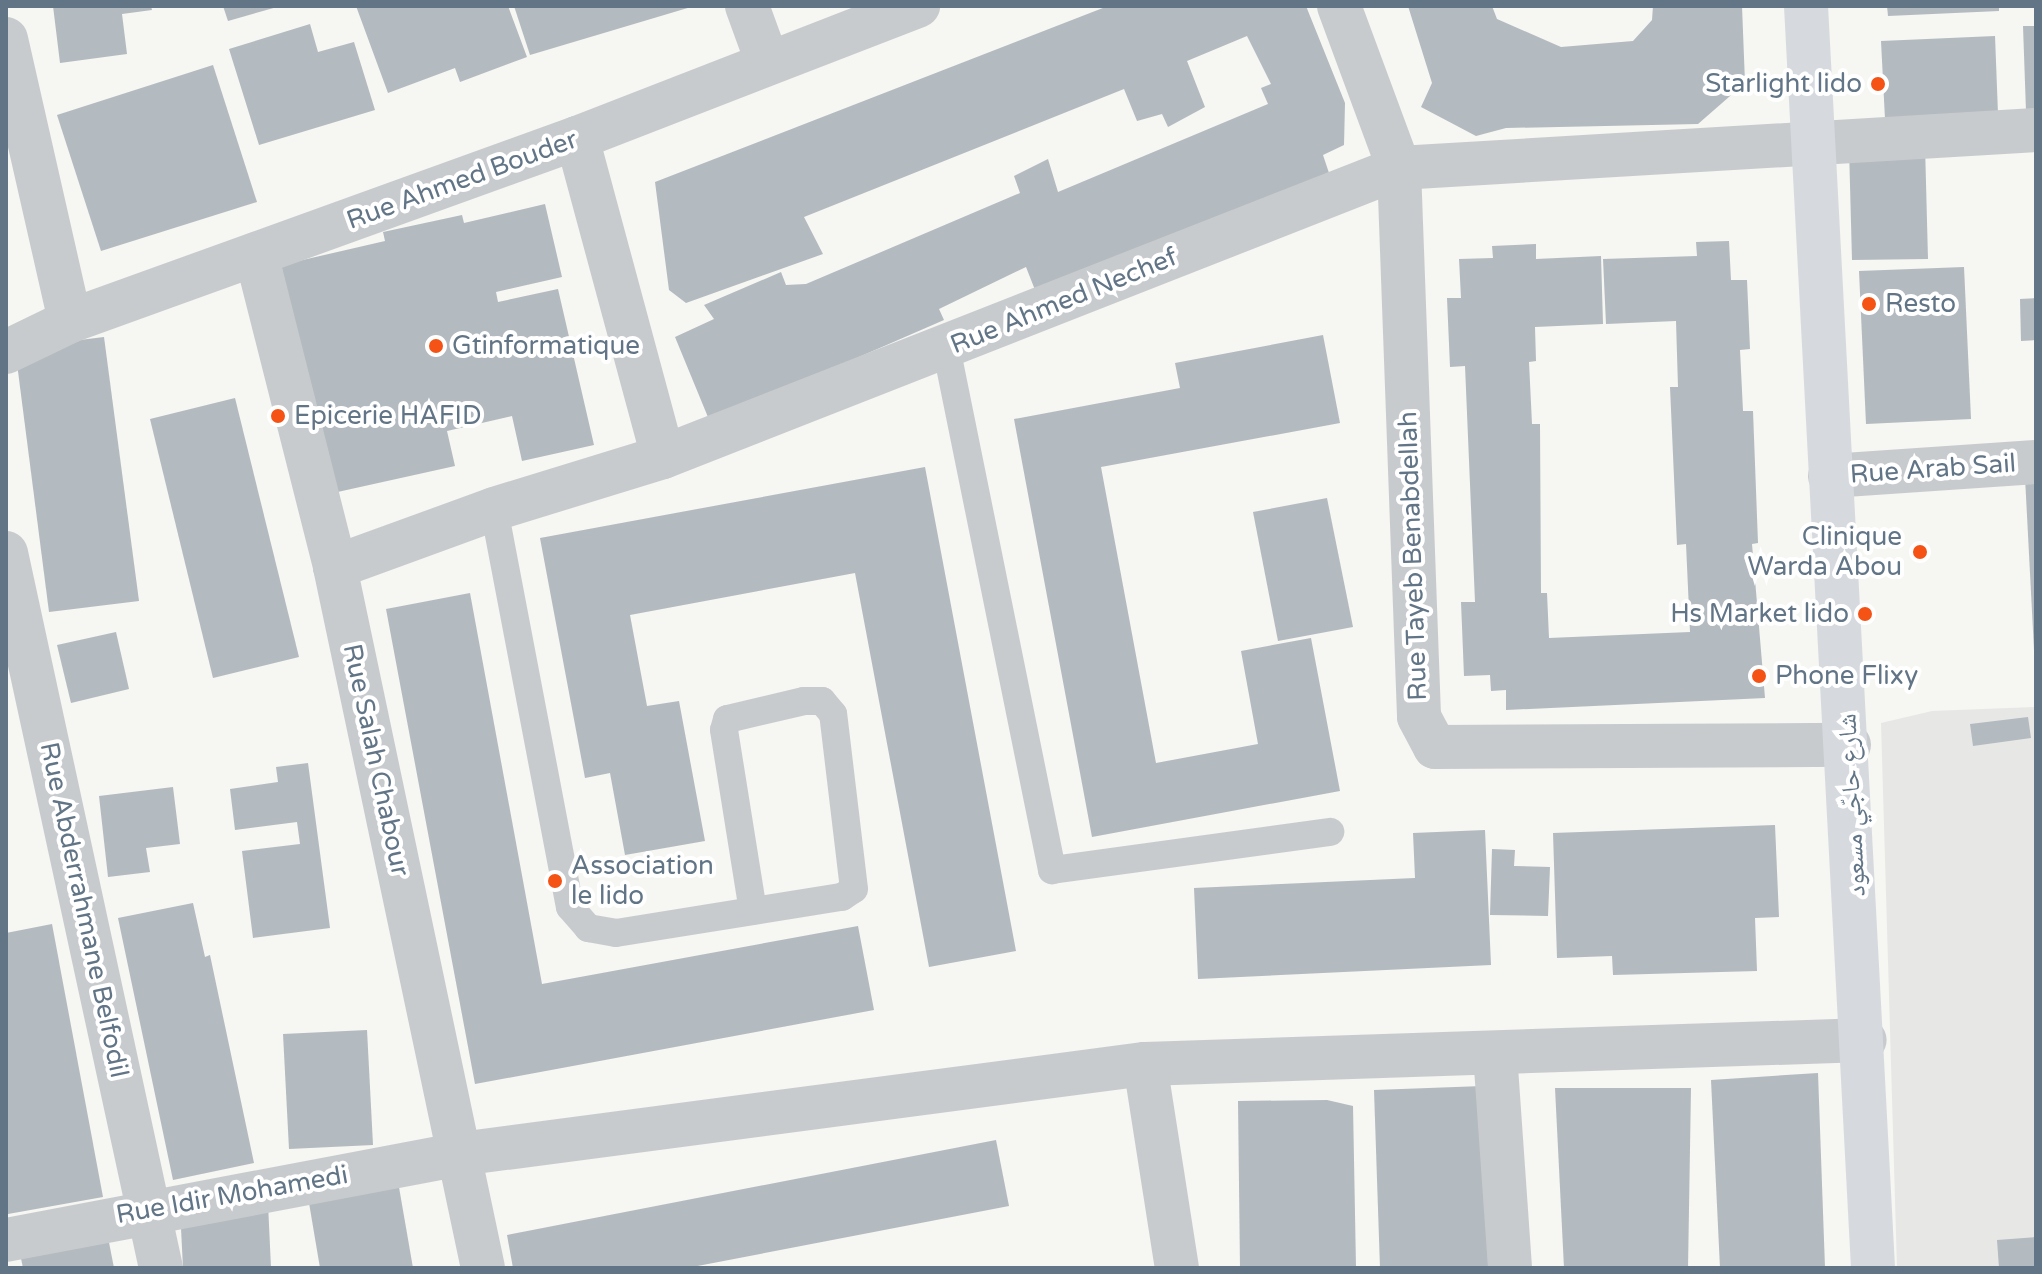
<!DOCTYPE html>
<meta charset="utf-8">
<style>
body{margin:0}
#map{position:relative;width:2042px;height:1274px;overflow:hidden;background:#f6f6f2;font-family:"Varela Round","Noto Naskh Arabic",sans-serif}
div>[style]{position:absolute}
.built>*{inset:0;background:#e7e8e6}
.building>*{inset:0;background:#b3bac0}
.service>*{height:28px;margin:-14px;padding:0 14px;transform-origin:14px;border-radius:14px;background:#c8cbce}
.minor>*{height:44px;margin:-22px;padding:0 22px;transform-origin:22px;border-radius:22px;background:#c8cbce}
.secondary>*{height:44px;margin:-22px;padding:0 22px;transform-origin:22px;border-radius:22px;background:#d6dadf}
.dots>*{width:22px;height:22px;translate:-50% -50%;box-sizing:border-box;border:4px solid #fff;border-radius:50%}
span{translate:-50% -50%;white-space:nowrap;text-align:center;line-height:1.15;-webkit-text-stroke:8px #fff;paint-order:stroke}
.poi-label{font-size:26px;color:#627587}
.right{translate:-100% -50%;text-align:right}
.left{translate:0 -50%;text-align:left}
.street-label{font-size:26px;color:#627587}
.frame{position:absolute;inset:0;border:8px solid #627587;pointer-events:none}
</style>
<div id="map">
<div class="built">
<i style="clip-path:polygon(2036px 707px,2036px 1268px,1897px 1268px,1881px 723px,1932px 711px)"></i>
</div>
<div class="building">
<i style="clip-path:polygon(53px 6px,151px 6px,152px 10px,122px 14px,127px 54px,60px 63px)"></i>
<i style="clip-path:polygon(223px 6px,277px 6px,277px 7px,228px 21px)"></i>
<i style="clip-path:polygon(356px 6px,508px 6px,527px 57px,460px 82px,455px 68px,388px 93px)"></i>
<i style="clip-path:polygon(514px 6px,691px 6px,691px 7px,530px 55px)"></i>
<i style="clip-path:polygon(1108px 6px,1306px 6px,1345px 103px,1344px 145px,1323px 155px,1330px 176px,1037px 295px,1026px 267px,939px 309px,944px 320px,710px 422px,675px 337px,714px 319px,704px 305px,781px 272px,786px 285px,806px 284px,1020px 193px,1014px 176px,1048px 159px,1058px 192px,1268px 104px,1261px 88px,1271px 84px,1247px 36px,1187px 61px,1205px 107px,1168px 127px,1162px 114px,1137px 121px,1124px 89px,804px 217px,823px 254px,686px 303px,669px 290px,655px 182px)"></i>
<i style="clip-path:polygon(1408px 6px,1492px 6px,1497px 19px,1561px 47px,1633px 41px,1652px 20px,1653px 6px,1742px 6px,1745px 83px,1698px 124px,1506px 128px,1476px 136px,1421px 107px,1432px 83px)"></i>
<i style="clip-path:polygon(1887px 6px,1999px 6px,1999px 11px,1888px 16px)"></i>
<i style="clip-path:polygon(310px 24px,318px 52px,354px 42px,375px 110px,259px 145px,229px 49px)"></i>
<i style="clip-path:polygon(2023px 26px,2036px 26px,2036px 111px,2026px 111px)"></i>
<i style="clip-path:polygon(1995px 36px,1998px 114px,1885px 119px,1881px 41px)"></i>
<i style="clip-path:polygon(213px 65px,257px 202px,101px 251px,57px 115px)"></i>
<i style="clip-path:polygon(1925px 145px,1928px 259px,1852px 260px,1849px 147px)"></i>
<i style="clip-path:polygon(545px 204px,562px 277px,496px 292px,498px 302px,558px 289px,594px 445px,522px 461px,512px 416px,447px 431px,455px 466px,333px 493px,281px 265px,385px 241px,383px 232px,462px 215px,464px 223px)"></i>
<i style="clip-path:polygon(1729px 241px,1731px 280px,1747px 280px,1750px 349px,1740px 350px,1743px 411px,1753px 411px,1758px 543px,1752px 544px,1765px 698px,1506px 710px,1506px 690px,1491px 691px,1490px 675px,1464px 676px,1461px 602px,1475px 602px,1465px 366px,1450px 367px,1447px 298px,1461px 298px,1459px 259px,1493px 258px,1492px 246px,1536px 244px,1536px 259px,1601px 256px,1603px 324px,1535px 327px,1536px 361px,1529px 362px,1532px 424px,1540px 424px,1541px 593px,1547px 593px,1549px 638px,1690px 632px,1686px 544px,1677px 545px,1670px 387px,1678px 387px,1676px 321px,1606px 324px,1603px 259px,1697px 256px,1696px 242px)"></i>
<i style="clip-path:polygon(1964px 267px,1971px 419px,1866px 424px,1859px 271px)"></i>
<i style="clip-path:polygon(2036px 298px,2036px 340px,2021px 341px,2020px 299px)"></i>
<i style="clip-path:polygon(1323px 335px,1340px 423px,1101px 467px,1156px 763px,1258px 744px,1241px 651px,1311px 638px,1340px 791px,1092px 837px,1014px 419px,1180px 388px,1175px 363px)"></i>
<i style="clip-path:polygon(104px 337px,139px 601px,49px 612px,15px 348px)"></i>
<i style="clip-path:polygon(235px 398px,299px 657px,213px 678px,150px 419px)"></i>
<i style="clip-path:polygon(925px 467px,1016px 951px,929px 967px,855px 573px,630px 615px,647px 706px,679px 701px,705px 841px,625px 855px,610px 773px,585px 778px,540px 538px)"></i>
<i style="clip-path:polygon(2025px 477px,2036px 477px,2036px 650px,2034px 650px)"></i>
<i style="clip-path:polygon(1327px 498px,1353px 627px,1278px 641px,1253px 512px)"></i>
<i style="clip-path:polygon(470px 593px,542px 984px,858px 926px,874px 1010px,475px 1084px,386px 609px)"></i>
<i style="clip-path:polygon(116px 632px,129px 689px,71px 703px,57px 645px)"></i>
<i style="clip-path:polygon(2028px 717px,2031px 738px,1973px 746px,1970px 724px)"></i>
<i style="clip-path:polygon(308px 763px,330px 928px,253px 938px,242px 851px,300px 844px,297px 822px,235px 830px,230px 789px,278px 782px,276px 767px)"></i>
<i style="clip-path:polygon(173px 787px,180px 844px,146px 848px,150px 872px,108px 877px,99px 796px)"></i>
<i style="clip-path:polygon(1775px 825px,1779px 917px,1755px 918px,1757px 971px,1613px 975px,1612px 956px,1557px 958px,1553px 833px)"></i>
<i style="clip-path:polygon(1485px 830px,1491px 965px,1198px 979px,1194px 888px,1415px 878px,1413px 833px)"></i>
<i style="clip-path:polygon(1492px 849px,1515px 850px,1514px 866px,1550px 867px,1548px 916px,1490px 915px)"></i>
<i style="clip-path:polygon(193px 903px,205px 957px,210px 955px,254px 1163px,173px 1180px,118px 918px)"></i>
<i style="clip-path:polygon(52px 924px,103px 1197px,8px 1214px,6px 933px)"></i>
<i style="clip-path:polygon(367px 1030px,373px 1145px,289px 1149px,283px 1034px)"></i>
<i style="clip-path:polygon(1818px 1073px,1825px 1268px,1720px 1268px,1711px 1080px)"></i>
<i style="clip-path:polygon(1483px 1086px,1489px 1268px,1380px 1268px,1374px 1090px)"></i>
<i style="clip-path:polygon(1555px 1088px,1691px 1088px,1688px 1268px,1564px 1268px)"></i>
<i style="clip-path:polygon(1327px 1100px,1353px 1106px,1356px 1268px,1240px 1268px,1238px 1101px)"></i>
<i style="clip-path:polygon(996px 1140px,1009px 1206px,687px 1268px,513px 1268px,507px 1235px)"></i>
<i style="clip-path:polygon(396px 1170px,413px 1268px,320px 1268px,306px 1185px)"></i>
<i style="clip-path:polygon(268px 1204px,271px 1268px,183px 1268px,180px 1208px)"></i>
<i style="clip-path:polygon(106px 1227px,114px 1268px,23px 1268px,18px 1244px)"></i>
<i style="clip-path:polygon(2036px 1237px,2036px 1268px,1999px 1268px,1997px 1240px)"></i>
</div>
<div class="service">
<i style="left:946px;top:347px;width:534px;rotate:78.54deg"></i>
<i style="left:1052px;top:870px;width:281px;rotate:-7.8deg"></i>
<i style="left:494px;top:509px;width:405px;rotate:79.2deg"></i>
<i style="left:570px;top:907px;width:28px;rotate:49deg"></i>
<i style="left:588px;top:928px;width:28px;rotate:10deg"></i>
<i style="left:616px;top:933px;width:229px;rotate:-9.1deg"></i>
<i style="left:842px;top:897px;width:14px;rotate:-34deg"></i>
<i style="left:854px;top:889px;width:176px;rotate:-96.8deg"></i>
<i style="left:833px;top:714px;width:17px;rotate:-130deg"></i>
<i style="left:822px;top:701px;width:18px;rotate:180deg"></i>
<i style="left:804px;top:701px;width:79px;rotate:166.8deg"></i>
<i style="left:727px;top:719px;width:11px;rotate:105deg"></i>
<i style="left:724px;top:730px;width:183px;rotate:80.9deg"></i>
</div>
<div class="minor">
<i style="left:747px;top:6px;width:59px;rotate:70deg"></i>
<i style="left:1339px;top:6px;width:173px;rotate:69.7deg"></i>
<i style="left:1399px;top:168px;width:549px;rotate:87.91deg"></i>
<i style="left:1419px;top:717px;width:34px;rotate:62deg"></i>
<i style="left:1435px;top:747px;width:414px;rotate:-0.3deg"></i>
<i style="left:6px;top:39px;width:289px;rotate:77.2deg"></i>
<i style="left:577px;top:138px;width:330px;rotate:74.9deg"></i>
<i style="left:256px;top:254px;width:323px;rotate:75.8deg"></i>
<i style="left:335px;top:567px;width:716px;rotate:78.08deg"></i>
<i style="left:6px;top:352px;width:71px;rotate:-25.8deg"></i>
<i style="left:70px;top:321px;width:539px;rotate:-19.85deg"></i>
<i style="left:577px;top:138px;width:366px;rotate:-21.2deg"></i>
<i style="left:1830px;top:476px;width:206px;rotate:-3.9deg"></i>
<i style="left:6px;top:553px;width:732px;rotate:77.77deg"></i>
<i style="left:335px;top:567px;width:169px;rotate:-20deg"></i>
<i style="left:494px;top:509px;width:177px;rotate:-17.1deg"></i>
<i style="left:663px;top:457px;width:791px;rotate:-21.44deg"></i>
<i style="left:1399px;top:168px;width:638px;rotate:-3.41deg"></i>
<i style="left:1495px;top:1053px;width:216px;rotate:86deg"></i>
<i style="left:1145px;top:1064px;width:206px;rotate:81.1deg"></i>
<i style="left:6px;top:1240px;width:462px;rotate:-10.7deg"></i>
<i style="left:460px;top:1154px;width:691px;rotate:-7.49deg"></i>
<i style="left:1145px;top:1064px;width:720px;rotate:-1.91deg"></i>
</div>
<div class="secondary">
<i style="left:1806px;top:6px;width:1264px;rotate:86.96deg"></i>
</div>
<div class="dots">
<i style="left:1878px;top:84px;background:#f45315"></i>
<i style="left:1869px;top:304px;background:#f45315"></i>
<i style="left:436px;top:346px;background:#f45315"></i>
<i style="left:278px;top:416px;background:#f45315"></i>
<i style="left:1920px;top:552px;background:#f45315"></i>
<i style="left:1865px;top:614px;background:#f45315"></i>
<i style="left:1759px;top:676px;background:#f45315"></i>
<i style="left:555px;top:881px;background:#f45315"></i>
</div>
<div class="poi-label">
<span class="right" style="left:1862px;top:84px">Starlight lido</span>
<span class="left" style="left:1885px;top:304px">Resto</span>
<span class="left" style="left:452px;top:346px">Gtinformatique</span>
<span class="left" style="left:294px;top:416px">Epicerie HAFID</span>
<span class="right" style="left:1902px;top:552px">Clinique<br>Warda Abou</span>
<span class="right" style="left:1849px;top:614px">Hs Market lido</span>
<span class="left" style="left:1775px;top:676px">Phone Flixy</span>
<span class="left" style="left:571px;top:881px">Association<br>le lido</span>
</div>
<div class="street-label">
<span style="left:462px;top:180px;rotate:-20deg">Rue Ahmed Bouder</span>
<span style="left:1064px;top:301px;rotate:-22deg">Rue Ahmed Nechef</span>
<span style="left:1933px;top:469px;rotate:-4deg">Rue Arab Sail</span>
<span style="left:1413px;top:556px;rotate:-92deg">Rue Tayeb Benabdellah</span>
<span style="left:376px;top:760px;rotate:78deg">Rue Salah Chabour</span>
<span style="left:1852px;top:805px;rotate:-93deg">شارع حاجّي مسعود</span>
<span style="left:84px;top:910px;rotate:78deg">Rue Abderrahmane Belfodil</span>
<span style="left:232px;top:1195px;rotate:-10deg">Rue Idir Mohamedi</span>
</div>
<div class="frame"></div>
</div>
